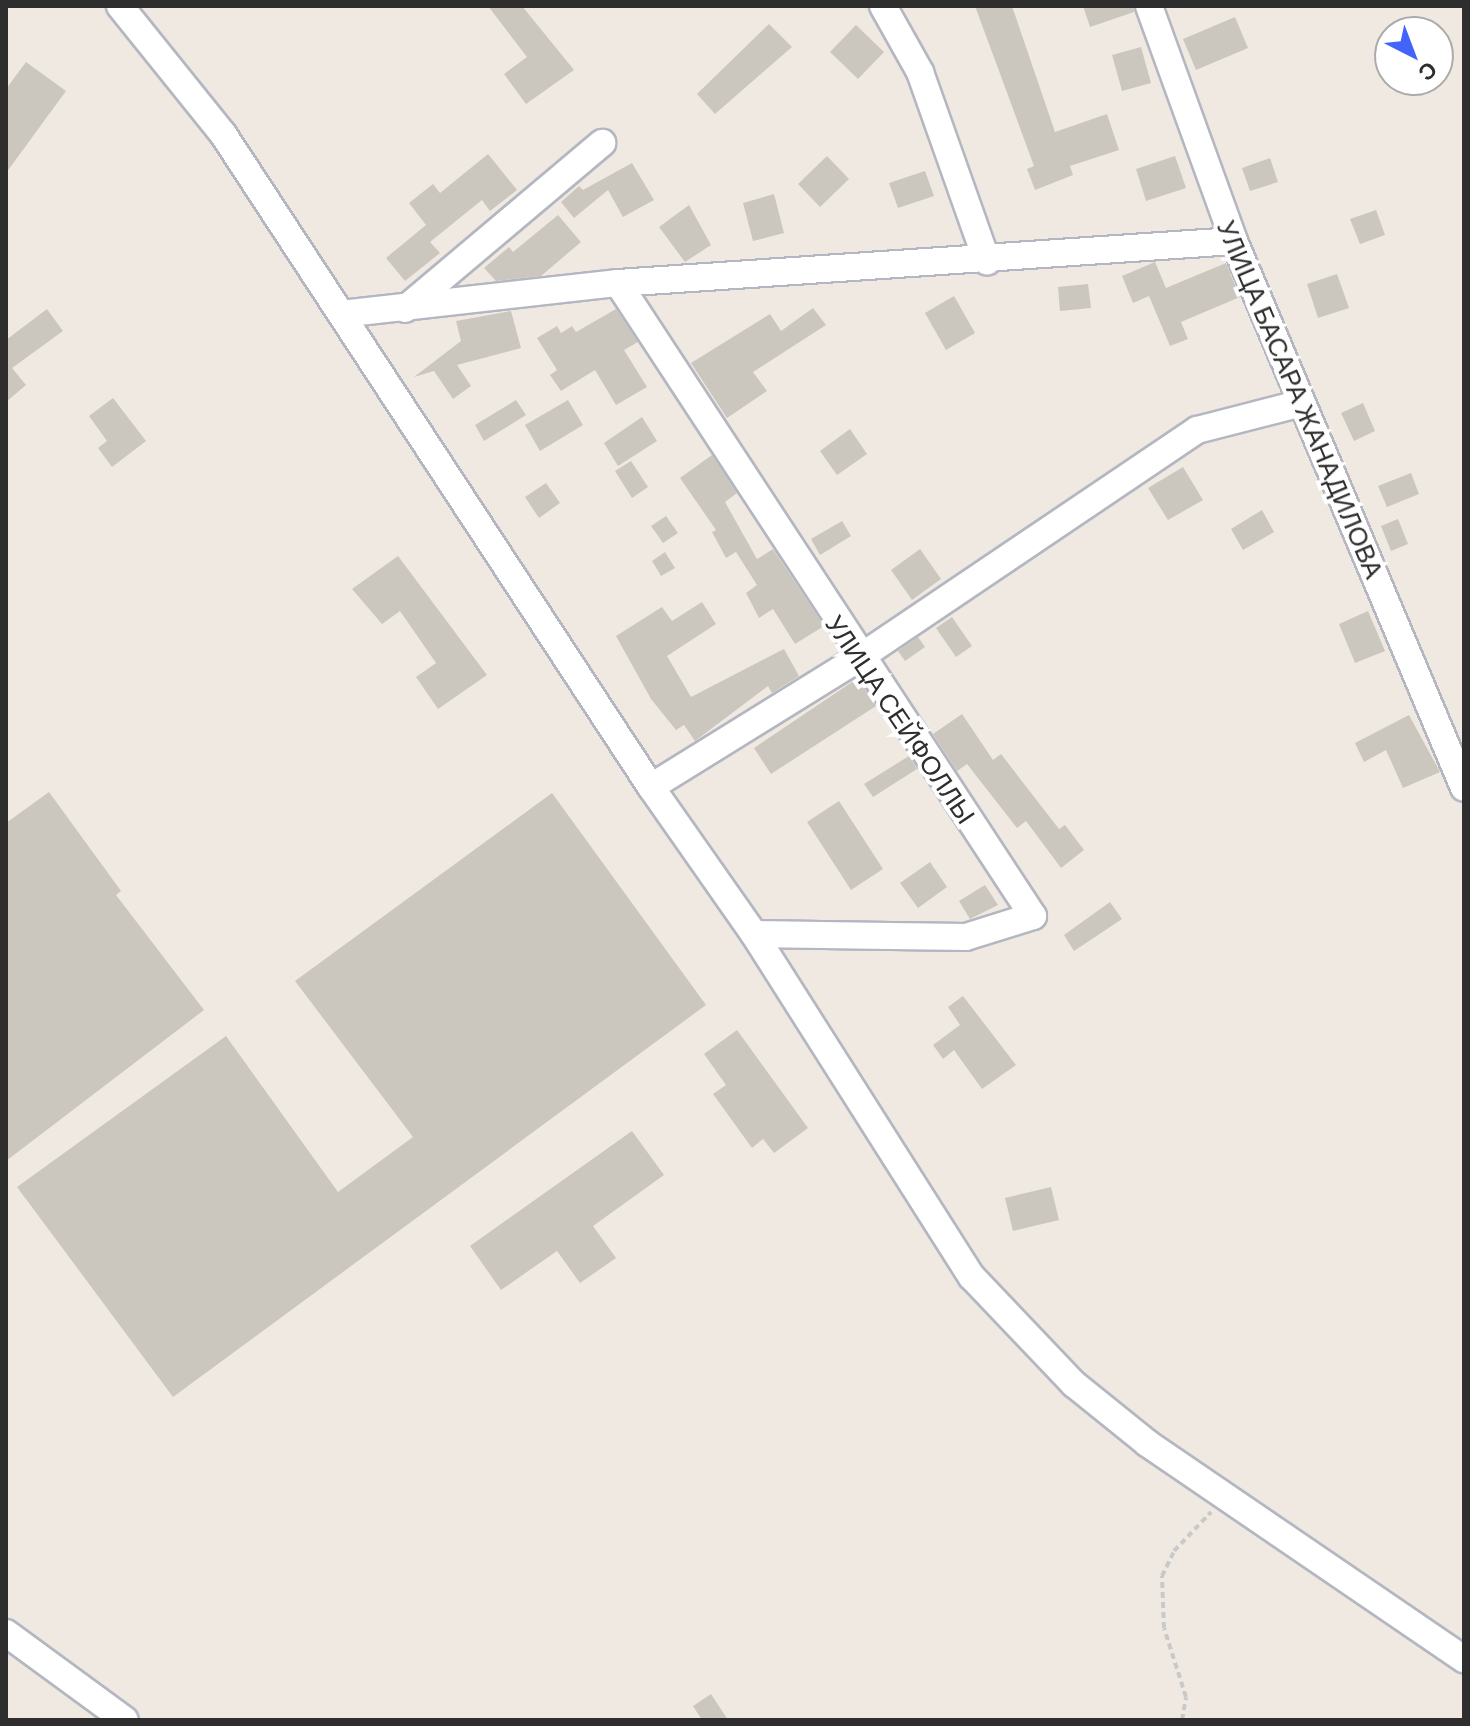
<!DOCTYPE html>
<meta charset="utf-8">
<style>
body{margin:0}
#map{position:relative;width:1470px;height:1726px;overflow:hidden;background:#efe9e1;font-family:Barlow,sans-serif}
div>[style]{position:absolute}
.building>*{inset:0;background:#cbc7bf}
.path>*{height:4px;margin-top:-2px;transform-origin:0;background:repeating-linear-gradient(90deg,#c9c9c9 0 6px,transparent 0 10px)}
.roads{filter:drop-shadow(2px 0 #b4b7c1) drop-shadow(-2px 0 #b4b7c1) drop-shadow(0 2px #b4b7c1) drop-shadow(0 -2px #b4b7c1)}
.minor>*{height:26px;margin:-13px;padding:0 13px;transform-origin:13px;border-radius:13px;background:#fff}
span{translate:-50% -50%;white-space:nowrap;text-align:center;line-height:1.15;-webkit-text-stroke:8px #fff;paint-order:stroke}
.street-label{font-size:26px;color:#2e2e2e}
.frame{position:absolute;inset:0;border:8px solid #2e2e2e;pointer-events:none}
.north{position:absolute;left:1374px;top:16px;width:80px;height:80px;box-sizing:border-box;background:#fff;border:2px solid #ababab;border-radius:50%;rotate:138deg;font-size:22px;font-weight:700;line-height:32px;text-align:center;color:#2e2e2e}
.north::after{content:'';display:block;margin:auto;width:28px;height:36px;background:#4264fb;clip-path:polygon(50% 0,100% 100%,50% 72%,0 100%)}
</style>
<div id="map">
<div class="building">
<i style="clip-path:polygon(488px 6px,522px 6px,574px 70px,526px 104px,504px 74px,527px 57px)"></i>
<i style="clip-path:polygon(975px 6px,1012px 6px,1055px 132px,1107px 114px,1119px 150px,1070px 166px,1073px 175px,1035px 190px,1027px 169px,1034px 166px)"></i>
<i style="clip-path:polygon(1083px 6px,1133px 6px,1134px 12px,1090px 27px)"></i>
<i style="clip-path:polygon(1235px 17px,1248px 48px,1196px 70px,1183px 39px)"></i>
<i style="clip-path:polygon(769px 24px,792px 47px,715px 114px,697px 94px)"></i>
<i style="clip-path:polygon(856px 25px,884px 52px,858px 79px,830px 52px)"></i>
<i style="clip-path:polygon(1141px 47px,1151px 83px,1122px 91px,1112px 55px)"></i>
<i style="clip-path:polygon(26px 62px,66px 91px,6px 173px,6px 89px)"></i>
<i style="clip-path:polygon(488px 154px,517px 190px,490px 211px,482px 200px,430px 242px,440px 253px,405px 281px,386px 258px,426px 225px,409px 203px,433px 184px,440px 193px)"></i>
<i style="clip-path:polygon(827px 156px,849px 179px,820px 207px,798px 184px)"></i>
<i style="clip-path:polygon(1175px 156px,1186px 188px,1146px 201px,1136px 169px)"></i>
<i style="clip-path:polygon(1270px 158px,1278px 182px,1250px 191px,1242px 168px)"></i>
<i style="clip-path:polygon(632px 163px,654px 200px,623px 217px,608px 190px,574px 218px,561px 202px,579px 186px,583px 190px)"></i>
<i style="clip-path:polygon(925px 171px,934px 196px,898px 208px,889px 183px)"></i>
<i style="clip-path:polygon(774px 194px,784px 233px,753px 241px,743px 203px)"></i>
<i style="clip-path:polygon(689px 205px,711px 245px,685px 262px,659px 227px)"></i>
<i style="clip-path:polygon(1376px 210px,1385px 235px,1360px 244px,1350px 219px)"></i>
<i style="clip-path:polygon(558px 215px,581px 242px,541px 276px,496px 281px,484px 268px,509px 247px,513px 252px)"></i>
<i style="clip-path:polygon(1155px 262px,1166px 288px,1226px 263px,1240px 297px,1181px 322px,1188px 339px,1170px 346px,1149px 296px,1133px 303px,1122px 276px)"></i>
<i style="clip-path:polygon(1337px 274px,1349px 308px,1318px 318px,1307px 284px)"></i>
<i style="clip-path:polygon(1088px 284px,1091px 308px,1060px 311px,1058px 287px)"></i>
<i style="clip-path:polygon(954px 296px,975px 333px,946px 350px,925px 313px)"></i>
<i style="clip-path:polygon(813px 308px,826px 325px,753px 372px,767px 391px,727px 418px,691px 363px,770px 314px,781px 331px)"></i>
<i style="clip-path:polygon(47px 309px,63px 331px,12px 368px,26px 385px,6px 402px,6px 340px)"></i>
<i style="clip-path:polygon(616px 309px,638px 342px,624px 350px,647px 387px,616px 405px,595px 370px,561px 391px,550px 375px,557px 370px,537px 338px,557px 326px,561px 333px,572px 326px,576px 332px)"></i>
<i style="clip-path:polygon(511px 311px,521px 348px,457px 365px,471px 386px,453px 399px,434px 371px,414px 377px,461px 341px,456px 321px)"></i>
<i style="clip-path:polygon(113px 398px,146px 441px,112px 467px,98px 448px,107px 441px,89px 416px)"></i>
<i style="clip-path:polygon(516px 400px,526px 415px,484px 441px,475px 425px)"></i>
<i style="clip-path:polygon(568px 400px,583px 425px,540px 451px,525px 425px)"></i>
<i style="clip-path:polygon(1363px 403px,1375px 431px,1354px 441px,1341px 413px)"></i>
<i style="clip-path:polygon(642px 417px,657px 441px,618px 466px,604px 443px)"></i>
<i style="clip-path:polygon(850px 429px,867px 454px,837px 475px,820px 451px)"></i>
<i style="clip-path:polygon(712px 455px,737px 493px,725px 502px,757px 559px,773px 549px,824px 626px,795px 644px,773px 609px,759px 618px,746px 593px,757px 585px,736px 552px,726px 558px,712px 532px,716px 530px,680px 478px)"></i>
<i style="clip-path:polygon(631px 461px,648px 487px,632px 498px,615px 471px)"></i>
<i style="clip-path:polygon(1183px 467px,1203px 500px,1168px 520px,1148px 488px)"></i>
<i style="clip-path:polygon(1411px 473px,1419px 494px,1387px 507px,1378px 486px)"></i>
<i style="clip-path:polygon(546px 483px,560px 503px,539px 518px,525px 497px)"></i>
<i style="clip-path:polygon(1262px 510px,1274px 532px,1243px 550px,1231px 529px)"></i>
<i style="clip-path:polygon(666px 516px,678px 533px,663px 543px,651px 526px)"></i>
<i style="clip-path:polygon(1398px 519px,1408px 544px,1391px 551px,1381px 526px)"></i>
<i style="clip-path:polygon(842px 521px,851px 536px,820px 555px,811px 539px)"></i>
<i style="clip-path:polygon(920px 549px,941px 579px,912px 600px,891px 570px)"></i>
<i style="clip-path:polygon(665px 552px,675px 568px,661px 576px,652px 561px)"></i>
<i style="clip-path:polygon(398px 556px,487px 675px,438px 709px,416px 677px,436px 663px,400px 611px,382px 624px,352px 589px)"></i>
<i style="clip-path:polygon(702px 602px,716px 624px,667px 656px,691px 697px,784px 649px,799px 676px,772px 693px,768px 686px,695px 741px,684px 725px,676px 730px,651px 699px,616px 636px,662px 607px,672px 621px)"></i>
<i style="clip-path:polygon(1368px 611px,1385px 651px,1355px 663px,1339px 624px)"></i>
<i style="clip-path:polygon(952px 617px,972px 646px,956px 657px,936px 628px)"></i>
<i style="clip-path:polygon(918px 637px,925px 647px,905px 661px,898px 651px)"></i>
<i style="clip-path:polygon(858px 678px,876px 706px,771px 774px,754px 748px)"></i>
<i style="clip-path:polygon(962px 714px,993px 760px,1001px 754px,1059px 829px,1065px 825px,1084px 850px,1061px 868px,1026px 821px,1017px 828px,967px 764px,957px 771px,933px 734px)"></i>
<i style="clip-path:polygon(1409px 715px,1440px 772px,1403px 788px,1386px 750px,1364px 762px,1355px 743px)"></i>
<i style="clip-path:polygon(909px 756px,917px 769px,873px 797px,864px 784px)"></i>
<i style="clip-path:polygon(49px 792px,121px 891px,116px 895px,204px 1010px,6px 1161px,6px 823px)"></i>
<i style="clip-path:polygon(552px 793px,706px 1005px,173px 1397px,17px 1187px,226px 1036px,338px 1192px,413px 1137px,295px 981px)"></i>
<i style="clip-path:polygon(839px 801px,883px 869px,851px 890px,807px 822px)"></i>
<i style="clip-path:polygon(930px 862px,947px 887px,918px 908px,900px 883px)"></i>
<i style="clip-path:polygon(985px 885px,998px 905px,970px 919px,959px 901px)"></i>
<i style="clip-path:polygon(1110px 902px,1122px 919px,1074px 951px,1064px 935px)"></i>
<i style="clip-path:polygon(963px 996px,1016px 1065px,982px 1089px,954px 1050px,943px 1059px,933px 1045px,960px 1025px,948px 1007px)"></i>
<i style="clip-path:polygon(737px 1030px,808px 1128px,774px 1153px,763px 1139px,752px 1148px,713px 1094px,726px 1085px,704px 1054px)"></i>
<i style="clip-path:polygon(632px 1131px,664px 1175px,593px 1226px,616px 1258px,580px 1283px,557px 1251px,501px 1290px,470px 1246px)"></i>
<i style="clip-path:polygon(1051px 1187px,1059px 1220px,1013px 1231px,1005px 1198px)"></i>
<i style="clip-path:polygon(711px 1694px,728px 1720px,702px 1720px,693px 1706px)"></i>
</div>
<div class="path">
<i style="left:1182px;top:1720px;width:23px;rotate:-80deg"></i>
<i style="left:1186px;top:1697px;width:72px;rotate:-107.7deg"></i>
<i style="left:1164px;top:1628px;width:52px;rotate:-92.2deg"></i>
<i style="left:1162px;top:1576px;width:28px;rotate:-64deg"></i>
<i style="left:1174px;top:1551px;width:54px;rotate:-46.5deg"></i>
</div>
<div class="roads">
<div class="minor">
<i style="left:120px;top:6px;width:164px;rotate:51.2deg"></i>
<i style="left:223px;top:134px;width:781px;rotate:56.76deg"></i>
<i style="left:651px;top:787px;width:179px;rotate:55deg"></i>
<i style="left:754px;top:934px;width:406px;rotate:57.6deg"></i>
<i style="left:972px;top:1277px;width:148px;rotate:46.4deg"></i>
<i style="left:1074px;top:1384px;width:94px;rotate:38.9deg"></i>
<i style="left:1147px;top:1443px;width:384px;rotate:34.3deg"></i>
<i style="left:883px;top:6px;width:76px;rotate:60.7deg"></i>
<i style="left:920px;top:72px;width:201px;rotate:70.5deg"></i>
<i style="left:1149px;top:6px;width:250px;rotate:70.1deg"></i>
<i style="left:1234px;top:241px;width:593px;rotate:67.19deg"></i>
<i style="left:618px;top:283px;width:757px;rotate:56.75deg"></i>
<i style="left:1033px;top:916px;width:70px;rotate:162.6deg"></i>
<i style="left:966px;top:937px;width:212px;rotate:-179.2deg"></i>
<i style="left:405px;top:309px;width:258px;rotate:-40.1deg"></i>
<i style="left:341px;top:314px;width:279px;rotate:-6.4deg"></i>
<i style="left:618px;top:283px;width:617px;rotate:-3.9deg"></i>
<i style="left:651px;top:787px;width:245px;rotate:-31.8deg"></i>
<i style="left:859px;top:658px;width:408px;rotate:-34deg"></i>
<i style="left:1197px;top:430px;width:108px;rotate:-14.4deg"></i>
<i style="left:6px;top:1633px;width:147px;rotate:36.2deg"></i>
</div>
</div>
<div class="street-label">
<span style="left:1301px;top:399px;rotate:67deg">УЛИЦА БАСАРА ЖАНАДИЛОВА</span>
<span style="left:901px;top:719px;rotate:56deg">УЛИЦА СЕЙФОЛЛЫ</span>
</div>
<div class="frame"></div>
<div class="north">С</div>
</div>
